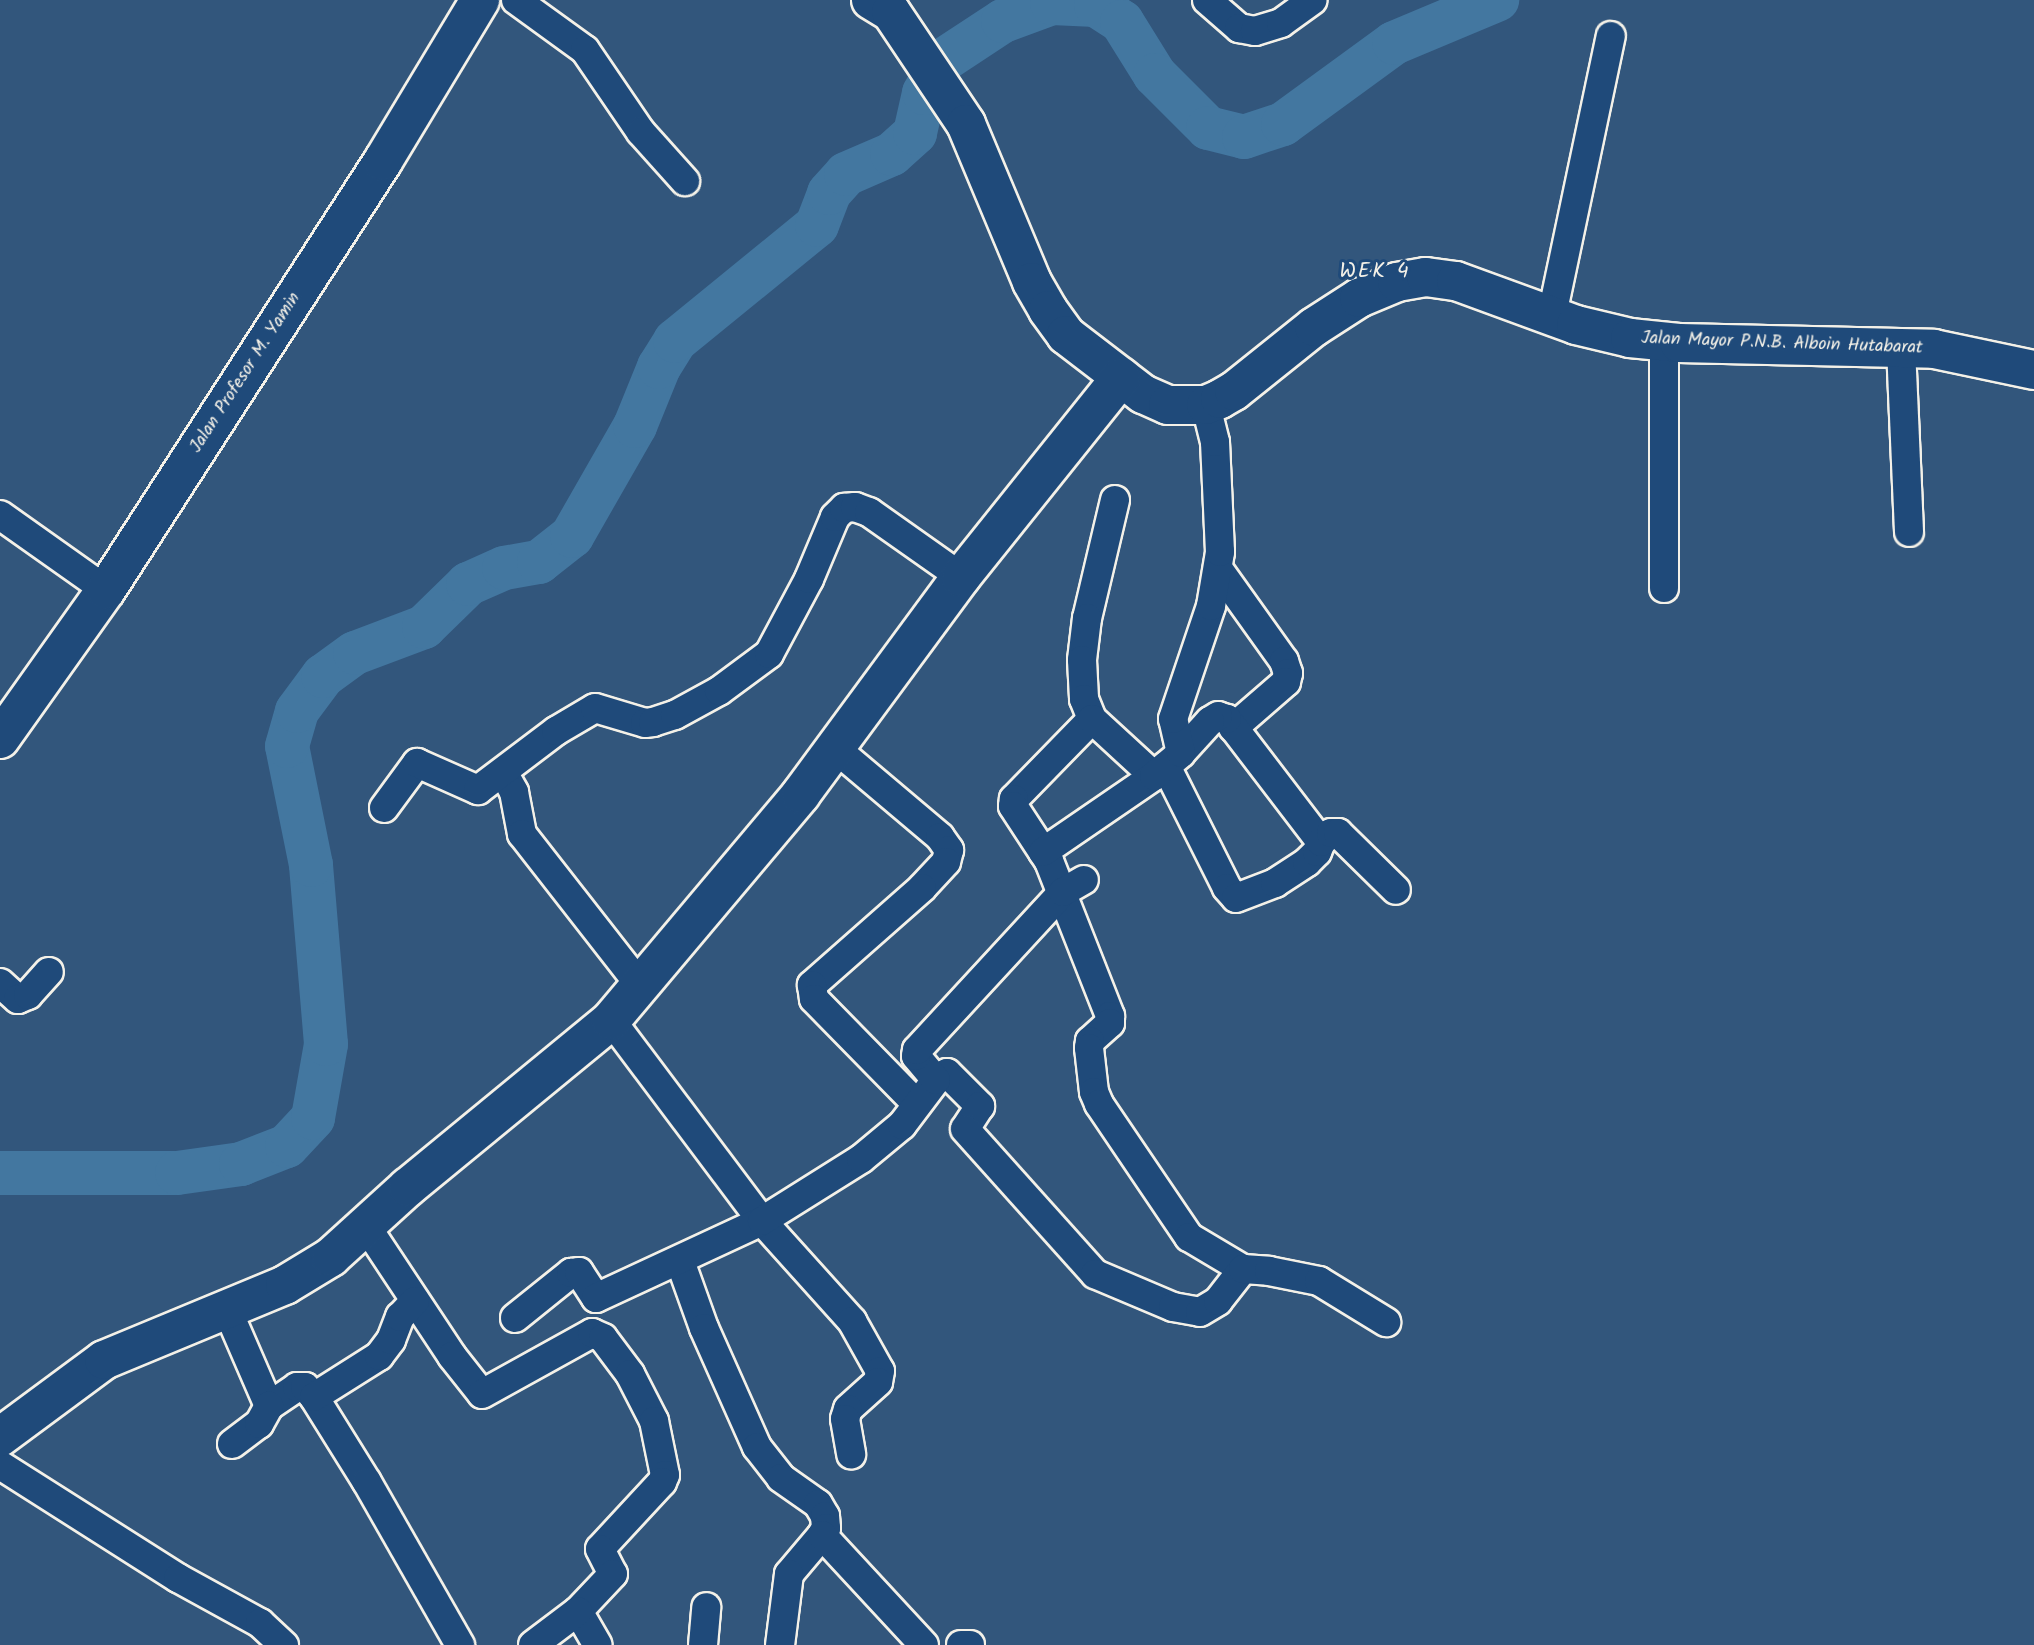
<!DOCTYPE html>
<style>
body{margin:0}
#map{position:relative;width:2034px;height:1645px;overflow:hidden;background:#32567c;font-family:Kalam,sans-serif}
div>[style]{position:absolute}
.river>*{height:44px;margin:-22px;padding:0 22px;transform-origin:22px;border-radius:22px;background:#4377a0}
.roads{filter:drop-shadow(2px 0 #f4f1e8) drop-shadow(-2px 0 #f4f1e8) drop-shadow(0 2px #f4f1e8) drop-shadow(0 -2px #f4f1e8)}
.street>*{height:28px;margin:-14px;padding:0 14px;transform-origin:14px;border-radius:14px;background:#1f4a7a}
.secondary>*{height:38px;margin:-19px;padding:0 19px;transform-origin:19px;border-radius:19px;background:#1f4a7a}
span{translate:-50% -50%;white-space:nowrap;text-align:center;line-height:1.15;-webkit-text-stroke:6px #1f4a7a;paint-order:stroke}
.street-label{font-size:18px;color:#f4f1e8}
.quarter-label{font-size:21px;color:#f4f1e8;letter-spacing:2px}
</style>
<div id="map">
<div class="river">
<i style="left:0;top:1173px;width:177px"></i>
<i style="left:177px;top:1173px;width:65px;rotate:-8deg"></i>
<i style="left:241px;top:1164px;width:49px;rotate:-21.4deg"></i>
<i style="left:287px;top:1146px;width:38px;rotate:-47deg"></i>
<i style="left:313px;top:1118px;width:75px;rotate:-80deg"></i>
<i style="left:326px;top:1044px;width:180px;rotate:-94.8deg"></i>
<i style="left:311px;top:865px;width:121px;rotate:-101.4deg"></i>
<i style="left:287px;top:746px;width:36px;rotate:-74deg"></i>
<i style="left:297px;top:711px;width:44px;rotate:-53.4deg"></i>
<i style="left:323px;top:676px;width:39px;rotate:-36deg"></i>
<i style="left:355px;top:653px;width:74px;rotate:-20.6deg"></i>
<i style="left:424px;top:627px;width:62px;rotate:-44.3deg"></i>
<i style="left:468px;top:584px;width:39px;rotate:-24deg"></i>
<i style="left:504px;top:568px;width:36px;rotate:-10deg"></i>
<i style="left:539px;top:562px;width:42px;rotate:-38.2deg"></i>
<i style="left:572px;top:536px;width:127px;rotate:-60.2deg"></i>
<i style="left:635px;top:426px;width:64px;rotate:-67.9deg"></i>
<i style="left:659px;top:367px;width:31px;rotate:-58deg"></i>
<i style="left:675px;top:341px;width:183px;rotate:-39.2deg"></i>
<i style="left:817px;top:225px;width:34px;rotate:-69deg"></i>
<i style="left:829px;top:193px;width:25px;rotate:-48deg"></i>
<i style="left:846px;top:174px;width:50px;rotate:-23.5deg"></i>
<i style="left:892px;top:154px;width:31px;rotate:-42deg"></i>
<i style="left:915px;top:133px;width:41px;rotate:-77.3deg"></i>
<i style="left:924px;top:93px;width:37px;rotate:-61deg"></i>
<i style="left:942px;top:61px;width:73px;rotate:-33.3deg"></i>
<i style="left:1003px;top:21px;width:52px;rotate:-20.2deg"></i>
<i style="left:1052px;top:3px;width:44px;rotate:2.6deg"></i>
<i style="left:1096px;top:5px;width:31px;rotate:33deg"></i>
<i style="left:1122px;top:22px;width:62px;rotate:58.1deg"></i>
<i style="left:1155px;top:75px;width:75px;rotate:45deg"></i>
<i style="left:1208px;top:128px;width:37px;rotate:14deg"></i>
<i style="left:1244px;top:137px;width:41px;rotate:-18.4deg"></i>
<i style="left:1283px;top:124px;width:137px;rotate:-36.1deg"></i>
<i style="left:1394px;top:43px;width:112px;rotate:-22.7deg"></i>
</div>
<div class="roads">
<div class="street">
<i style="left:516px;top:0;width:85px;rotate:35.9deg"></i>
<i style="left:585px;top:50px;width:99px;rotate:55.7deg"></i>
<i style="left:641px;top:132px;width:66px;rotate:48.1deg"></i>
<i style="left:1207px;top:0;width:43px;rotate:41.2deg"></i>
<i style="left:1239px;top:28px;width:16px;rotate:11deg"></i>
<i style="left:1255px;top:31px;width:27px;rotate:-17deg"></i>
<i style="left:1281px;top:23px;width:39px;rotate:-36deg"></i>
<i style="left:1552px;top:315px;width:285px;rotate:-78.1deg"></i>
<i style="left:1664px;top:342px;width:246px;rotate:90deg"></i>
<i style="left:1901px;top:348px;width:184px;rotate:87.5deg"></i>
<i style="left:1115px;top:500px;width:121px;rotate:103.3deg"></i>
<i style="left:1087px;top:618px;width:42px;rotate:96.8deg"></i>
<i style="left:1082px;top:660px;width:39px;rotate:87deg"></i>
<i style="left:1084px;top:699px;width:22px;rotate:68deg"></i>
<i style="left:1092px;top:719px;width:112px;rotate:134.3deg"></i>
<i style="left:1014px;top:799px;width:7px;rotate:98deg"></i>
<i style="left:1013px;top:806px;width:66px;rotate:56.8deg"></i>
<i style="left:1049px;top:861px;width:167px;rotate:68.5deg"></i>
<i style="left:1110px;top:1016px;width:7px;rotate:90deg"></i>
<i style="left:1110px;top:1023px;width:27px;rotate:138deg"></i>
<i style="left:1090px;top:1041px;width:7px;rotate:98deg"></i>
<i style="left:1089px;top:1048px;width:44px;rotate:83.5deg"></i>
<i style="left:1094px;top:1092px;width:13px;rotate:67deg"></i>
<i style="left:1099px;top:1104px;width:161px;rotate:55.9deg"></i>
<i style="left:1189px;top:1237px;width:63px;rotate:30.7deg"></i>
<i style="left:0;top:515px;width:130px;rotate:35.3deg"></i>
<i style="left:1219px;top:570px;width:112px;rotate:54.5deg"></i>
<i style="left:1284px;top:661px;width:13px;rotate:72deg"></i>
<i style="left:1288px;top:673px;width:9px;rotate:103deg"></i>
<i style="left:1286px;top:682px;width:70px;rotate:139deg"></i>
<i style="left:1092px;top:719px;width:84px;rotate:42.6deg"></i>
<i style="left:836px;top:749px;width:136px;rotate:40.2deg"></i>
<i style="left:940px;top:837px;width:16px;rotate:55deg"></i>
<i style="left:949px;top:850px;width:12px;rotate:104deg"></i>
<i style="left:946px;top:862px;width:35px;rotate:133deg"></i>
<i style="left:922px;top:888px;width:147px;rotate:138.6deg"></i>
<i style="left:812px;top:985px;width:14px;rotate:82deg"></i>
<i style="left:814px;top:999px;width:147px;rotate:45.6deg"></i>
<i style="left:1166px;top:766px;width:136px;rotate:63.4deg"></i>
<i style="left:1227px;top:888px;width:13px;rotate:48deg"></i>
<i style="left:1236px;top:898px;width:42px;rotate:-21deg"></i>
<i style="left:1275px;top:883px;width:38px;rotate:-33deg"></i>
<i style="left:1307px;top:862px;width:14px;rotate:-45deg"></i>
<i style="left:1317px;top:852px;width:11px;rotate:-68deg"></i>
<i style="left:1321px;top:842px;width:155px;rotate:-127.4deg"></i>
<i style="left:1227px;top:719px;width:9px;rotate:-162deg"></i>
<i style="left:1218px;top:716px;width:9px;rotate:148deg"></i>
<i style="left:1210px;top:721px;width:43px;rotate:132.2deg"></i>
<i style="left:503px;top:772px;width:23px;rotate:61deg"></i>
<i style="left:514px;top:792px;width:43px;rotate:79.2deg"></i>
<i style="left:522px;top:834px;width:192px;rotate:52deg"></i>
<i style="left:384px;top:808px;width:56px;rotate:-53.7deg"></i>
<i style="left:417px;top:763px;width:67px;rotate:23.9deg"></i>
<i style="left:478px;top:790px;width:98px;rotate:-37.1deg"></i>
<i style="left:556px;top:731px;width:45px;rotate:-30.5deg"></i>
<i style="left:595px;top:708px;width:52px;rotate:16.7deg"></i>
<i style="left:645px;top:723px;width:8px;rotate:-7deg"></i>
<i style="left:653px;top:722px;width:23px;rotate:-18deg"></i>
<i style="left:675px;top:715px;width:50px;rotate:-28.6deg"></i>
<i style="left:719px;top:691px;width:62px;rotate:-36.5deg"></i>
<i style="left:769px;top:654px;width:85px;rotate:-61.9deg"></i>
<i style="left:809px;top:579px;width:67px;rotate:-67.2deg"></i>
<i style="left:835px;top:517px;width:13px;rotate:-45deg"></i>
<i style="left:844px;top:508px;width:11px;rotate:-5deg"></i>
<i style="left:855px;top:507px;width:15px;rotate:20deg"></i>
<i style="left:869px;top:512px;width:113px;rotate:35.2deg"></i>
<i style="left:1321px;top:842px;width:13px;rotate:-42deg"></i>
<i style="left:1331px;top:833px;width:7px"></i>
<i style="left:1338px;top:833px;width:81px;rotate:44.5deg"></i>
<i style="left:1043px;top:852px;width:135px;rotate:-34.4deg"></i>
<i style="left:1154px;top:776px;width:35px;rotate:-40deg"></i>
<i style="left:1181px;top:753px;width:35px;rotate:-103deg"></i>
<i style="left:1173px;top:719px;width:119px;rotate:-71.4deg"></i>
<i style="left:1211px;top:606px;width:55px;rotate:-80.5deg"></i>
<i style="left:1220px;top:552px;width:110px;rotate:-92.6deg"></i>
<i style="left:1215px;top:442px;width:38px;rotate:-104deg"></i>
<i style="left:0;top:983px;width:24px;rotate:42deg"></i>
<i style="left:18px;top:999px;width:11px;rotate:-22deg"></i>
<i style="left:28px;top:995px;width:31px;rotate:-48deg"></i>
<i style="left:611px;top:1020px;width:251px;rotate:53.1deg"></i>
<i style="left:762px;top:1221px;width:135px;rotate:48deg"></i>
<i style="left:852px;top:1321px;width:57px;rotate:60.8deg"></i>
<i style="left:880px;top:1371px;width:11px;rotate:100deg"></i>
<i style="left:878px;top:1382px;width:40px;rotate:138deg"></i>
<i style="left:848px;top:1409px;width:10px;rotate:107deg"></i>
<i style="left:845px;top:1419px;width:36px;rotate:80deg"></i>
<i style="left:936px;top:1080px;width:13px;rotate:-32deg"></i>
<i style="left:947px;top:1073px;width:47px;rotate:45deg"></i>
<i style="left:980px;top:1106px;width:27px;rotate:123deg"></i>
<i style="left:965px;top:1129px;width:195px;rotate:48.1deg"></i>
<i style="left:1095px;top:1274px;width:85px;rotate:22.9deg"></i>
<i style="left:1173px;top:1307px;width:27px;rotate:10deg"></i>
<i style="left:1200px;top:1312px;width:21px;rotate:-31deg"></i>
<i style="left:1218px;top:1301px;width:41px;rotate:-52deg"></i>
<i style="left:1243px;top:1269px;width:26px;rotate:4deg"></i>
<i style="left:1269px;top:1271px;width:51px;rotate:11.3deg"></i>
<i style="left:1319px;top:1281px;width:79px;rotate:31.5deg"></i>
<i style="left:366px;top:1226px;width:156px;rotate:56.5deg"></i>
<i style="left:452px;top:1356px;width:48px;rotate:51.7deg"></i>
<i style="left:482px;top:1394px;width:126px;rotate:-29deg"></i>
<i style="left:592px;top:1333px;width:12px;rotate:24deg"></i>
<i style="left:603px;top:1338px;width:45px;rotate:53.1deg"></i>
<i style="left:630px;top:1374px;width:53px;rotate:62.9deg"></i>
<i style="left:654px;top:1421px;width:55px;rotate:78.5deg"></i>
<i style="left:665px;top:1475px;width:8px;rotate:113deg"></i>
<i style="left:662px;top:1482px;width:91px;rotate:132.8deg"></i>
<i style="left:600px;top:1549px;width:28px;rotate:63deg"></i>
<i style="left:613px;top:1574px;width:51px;rotate:133.4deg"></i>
<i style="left:578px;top:1611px;width:39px;rotate:60deg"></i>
<i style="left:680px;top:1261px;width:71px;rotate:70.3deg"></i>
<i style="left:704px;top:1328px;width:130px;rotate:66deg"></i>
<i style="left:757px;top:1447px;width:39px;rotate:52deg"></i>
<i style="left:781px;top:1478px;width:45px;rotate:35.1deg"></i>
<i style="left:818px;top:1504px;width:14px;rotate:60deg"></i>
<i style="left:825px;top:1516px;width:12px;rotate:85deg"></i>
<i style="left:826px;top:1528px;width:8px;rotate:120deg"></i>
<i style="left:822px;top:1535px;width:51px;rotate:130.2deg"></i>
<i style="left:789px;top:1574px;width:72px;rotate:97.2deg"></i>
<i style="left:227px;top:1309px;width:106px;rotate:66.6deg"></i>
<i style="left:269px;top:1406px;width:34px;rotate:-34deg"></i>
<i style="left:297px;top:1387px;width:8px"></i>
<i style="left:305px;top:1387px;width:13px;rotate:48deg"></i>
<i style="left:314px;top:1397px;width:100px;rotate:58.1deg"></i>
<i style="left:367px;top:1482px;width:188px;rotate:60.3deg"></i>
<i style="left:515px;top:1318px;width:72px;rotate:-38.8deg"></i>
<i style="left:571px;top:1273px;width:8px;rotate:-7deg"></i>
<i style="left:579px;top:1272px;width:31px;rotate:57deg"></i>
<i style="left:596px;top:1298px;width:183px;rotate:-24.9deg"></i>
<i style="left:762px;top:1221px;width:117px;rotate:-32.1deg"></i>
<i style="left:861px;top:1159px;width:53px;rotate:-39.7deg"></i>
<i style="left:902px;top:1125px;width:56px;rotate:-52.9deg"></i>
<i style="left:936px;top:1080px;width:31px;rotate:-130deg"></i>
<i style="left:916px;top:1056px;width:6px;rotate:-81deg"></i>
<i style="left:917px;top:1050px;width:215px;rotate:-47.3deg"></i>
<i style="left:1063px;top:892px;width:24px;rotate:-30deg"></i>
<i style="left:314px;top:1397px;width:77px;rotate:-32.2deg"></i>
<i style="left:379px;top:1356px;width:20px;rotate:-53deg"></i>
<i style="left:391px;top:1340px;width:25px;rotate:-69deg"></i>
<i style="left:400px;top:1317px;width:22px;rotate:-47deg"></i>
<i style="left:232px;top:1444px;width:34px;rotate:-37deg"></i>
<i style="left:259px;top:1424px;width:21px;rotate:-61deg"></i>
<i style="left:0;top:1465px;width:211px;rotate:32.4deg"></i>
<i style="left:178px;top:1578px;width:94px;rotate:28.8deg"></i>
<i style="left:260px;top:1623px;width:33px;rotate:43deg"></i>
<i style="left:822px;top:1535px;width:150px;rotate:47.2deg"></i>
<i style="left:533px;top:1645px;width:56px;rotate:-37.1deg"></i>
<i style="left:703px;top:1645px;width:38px;rotate:-85deg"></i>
<i style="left:961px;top:1645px;width:9px"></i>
</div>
<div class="secondary">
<i style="left:871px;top:0;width:23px;rotate:31deg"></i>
<i style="left:891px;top:12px;width:135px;rotate:56.2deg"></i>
<i style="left:966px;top:124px;width:171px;rotate:67.3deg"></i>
<i style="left:1032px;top:282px;width:32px;rotate:60deg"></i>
<i style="left:1048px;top:310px;width:31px;rotate:54deg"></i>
<i style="left:1066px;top:335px;width:97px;rotate:37.5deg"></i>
<i style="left:1143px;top:394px;width:27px;rotate:24deg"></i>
<i style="left:1168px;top:405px;width:38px"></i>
<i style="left:1206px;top:405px;width:15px;rotate:-23deg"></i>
<i style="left:1220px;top:399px;width:16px;rotate:-30deg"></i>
<i style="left:1234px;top:391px;width:102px;rotate:-38.7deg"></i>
<i style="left:1314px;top:327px;width:54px;rotate:-32.8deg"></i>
<i style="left:1359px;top:298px;width:41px;rotate:-22.8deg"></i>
<i style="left:1397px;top:282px;width:29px;rotate:-10deg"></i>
<i style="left:1426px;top:277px;width:30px;rotate:8deg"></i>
<i style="left:1456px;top:281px;width:128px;rotate:20.1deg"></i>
<i style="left:1576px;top:325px;width:56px;rotate:13.5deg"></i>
<i style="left:1630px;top:338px;width:49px;rotate:5.8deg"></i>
<i style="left:1679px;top:343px;width:255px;rotate:1.3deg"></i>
<i style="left:1934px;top:349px;width:102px;rotate:11.9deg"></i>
<i style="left:0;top:739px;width:183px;rotate:-54.6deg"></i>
<i style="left:106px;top:590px;width:511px;rotate:-57.15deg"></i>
<i style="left:383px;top:161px;width:188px;rotate:-58.9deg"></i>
<i style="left:0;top:1437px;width:129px;rotate:-36.5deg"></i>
<i style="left:104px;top:1360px;width:196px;rotate:-22.5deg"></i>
<i style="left:285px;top:1285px;width:54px;rotate:-31.3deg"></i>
<i style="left:331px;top:1257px;width:104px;rotate:-42.3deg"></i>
<i style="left:408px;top:1187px;width:263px;rotate:-39.4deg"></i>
<i style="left:611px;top:1020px;width:295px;rotate:-49.9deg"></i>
<i style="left:801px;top:794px;width:270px;rotate:-53.6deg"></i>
<i style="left:961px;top:577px;width:256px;rotate:-51.3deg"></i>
</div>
</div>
<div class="street-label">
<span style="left:1782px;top:344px;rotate:2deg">Jalan Mayor P.N.B. Alboin Hutabarat</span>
<span style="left:246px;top:373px;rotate:-57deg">Jalan Profesor M. Yamin</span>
</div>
<div class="quarter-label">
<span style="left:1375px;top:272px">WEK 4</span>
</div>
</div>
